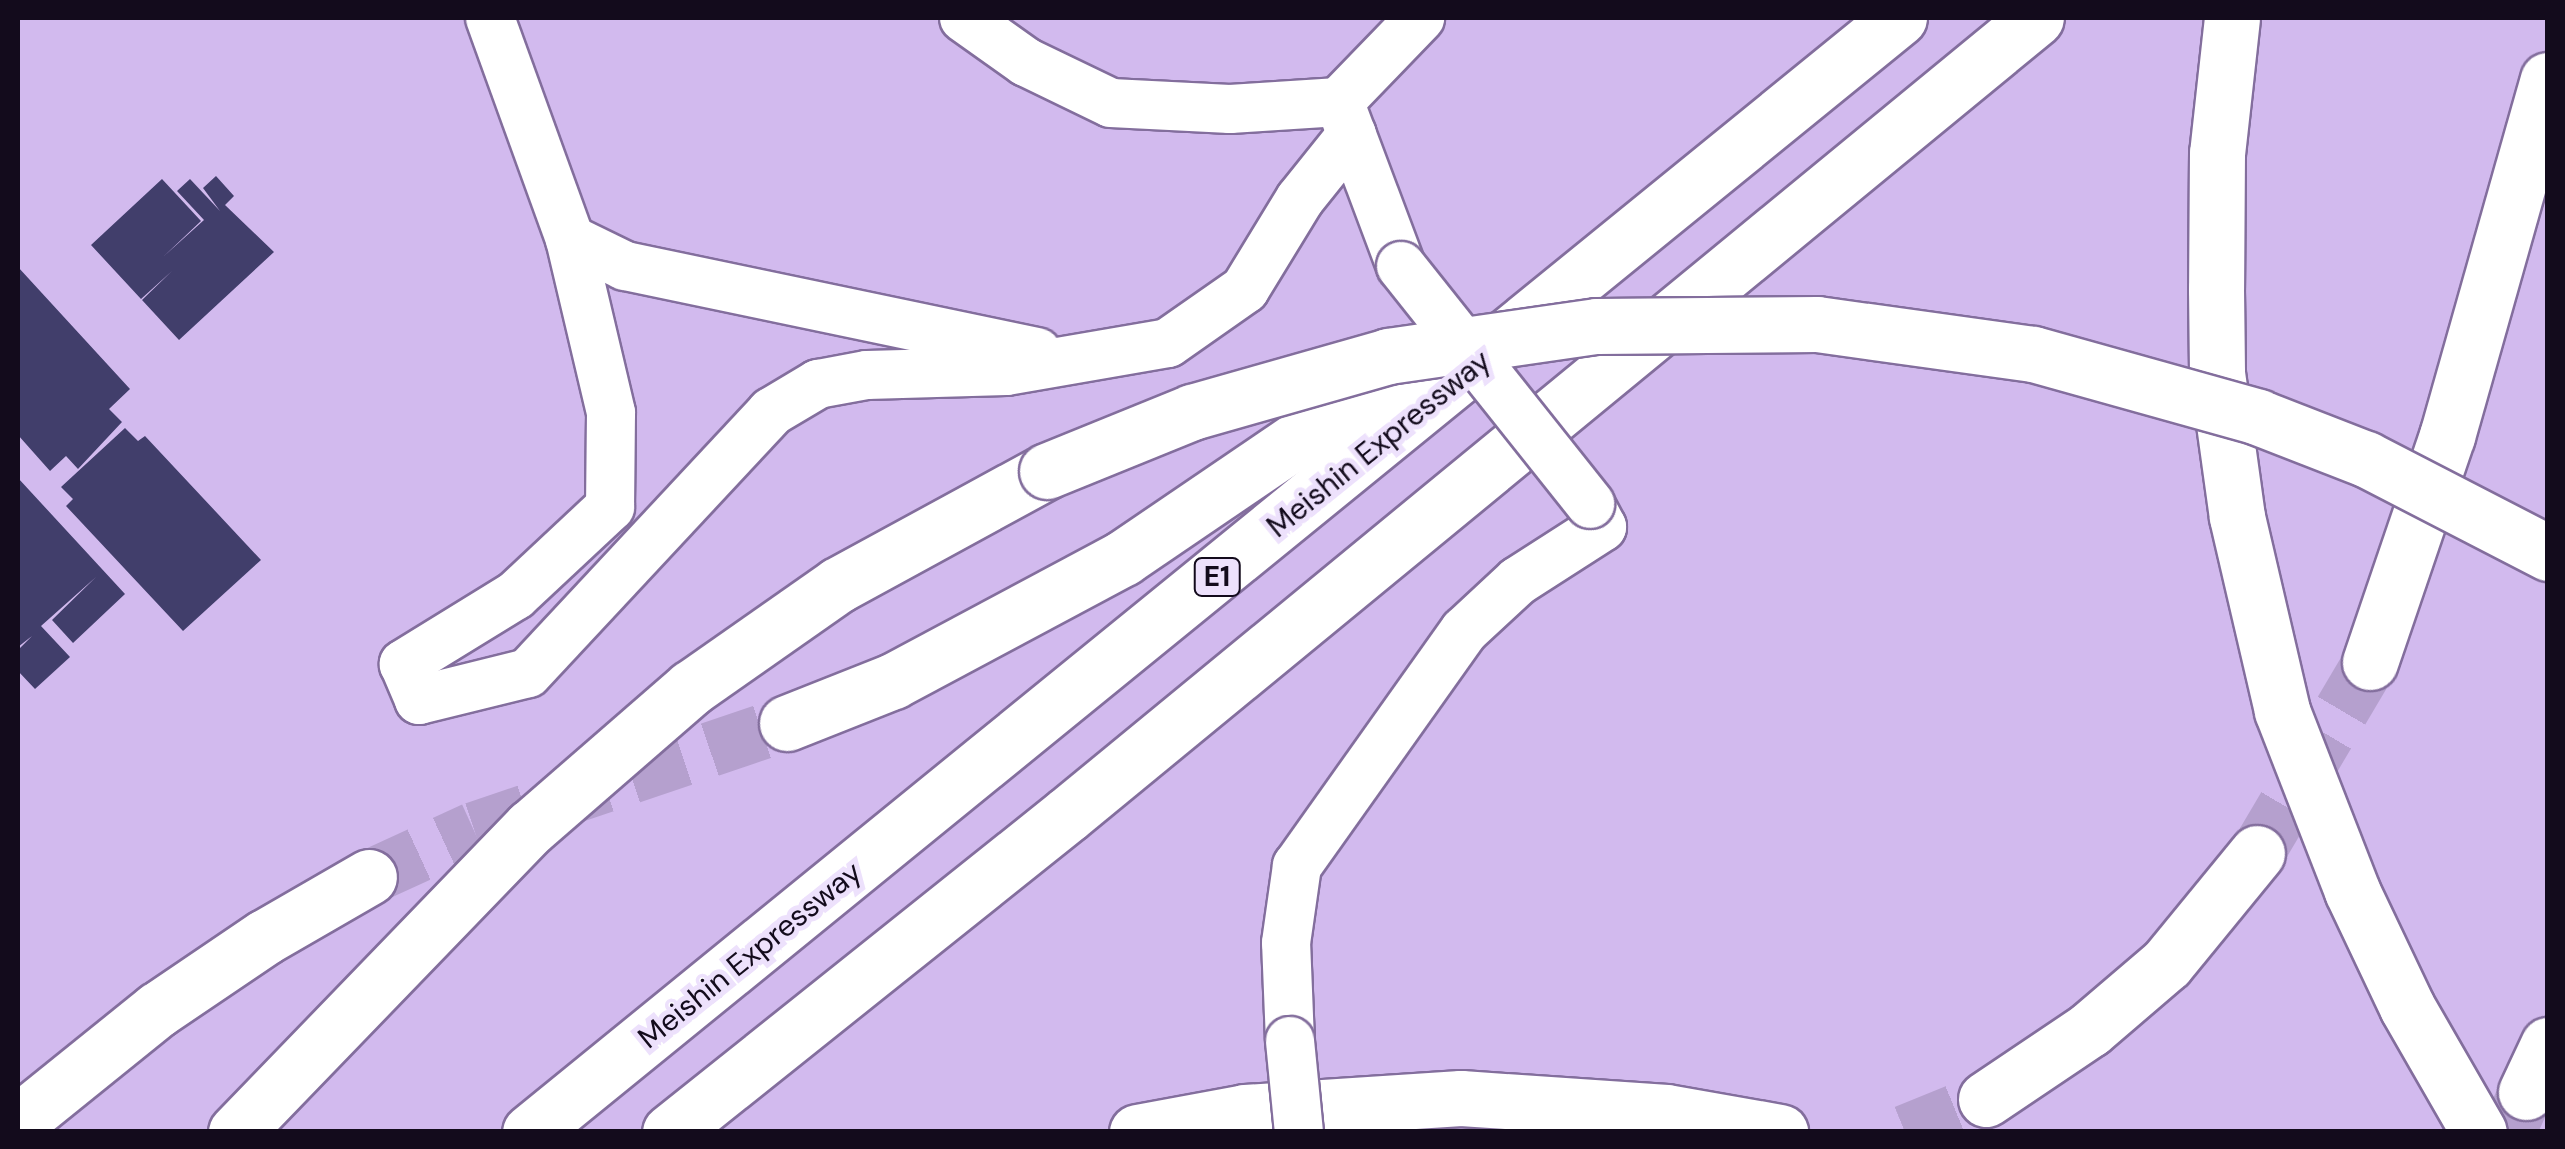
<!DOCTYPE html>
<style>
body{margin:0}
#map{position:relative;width:2565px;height:1149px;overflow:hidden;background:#d2baee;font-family:"DM Sans",sans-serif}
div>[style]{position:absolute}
.building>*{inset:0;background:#413e6b}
.primary-tunnel>*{height:55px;margin-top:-27.5px;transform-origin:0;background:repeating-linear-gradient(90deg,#b5a0ce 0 55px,transparent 0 83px)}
.highway-tunnel>*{height:55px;margin-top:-27.5px;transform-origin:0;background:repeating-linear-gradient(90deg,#b5a0ce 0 55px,transparent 0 83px)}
.roads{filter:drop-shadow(2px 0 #836e9d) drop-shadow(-2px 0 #836e9d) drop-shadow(0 2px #836e9d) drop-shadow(0 -2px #836e9d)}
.street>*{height:48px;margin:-24px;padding:0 24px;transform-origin:24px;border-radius:24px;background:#fff}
.primary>*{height:55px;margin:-27.5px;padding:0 27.5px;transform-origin:27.5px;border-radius:27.5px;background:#fff}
.highway>*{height:55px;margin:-27.5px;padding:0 27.5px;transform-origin:27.5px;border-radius:27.5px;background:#fff}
.bridges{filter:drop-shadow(2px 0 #836e9d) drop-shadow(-2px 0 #836e9d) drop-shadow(0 2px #836e9d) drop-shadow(0 -2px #836e9d)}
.street-bridge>*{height:48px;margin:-24px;padding:0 24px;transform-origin:24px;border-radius:24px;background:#fff}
.highway-bridge>*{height:55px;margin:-27.5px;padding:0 27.5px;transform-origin:27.5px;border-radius:27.5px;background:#fff}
span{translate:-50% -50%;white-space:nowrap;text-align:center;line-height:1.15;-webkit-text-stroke:10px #ede1fc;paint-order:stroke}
.shield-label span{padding:2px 8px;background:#ede1fc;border:2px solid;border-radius:8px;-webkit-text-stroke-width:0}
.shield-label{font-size:28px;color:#130b1c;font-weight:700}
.street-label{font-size:30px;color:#130b1c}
.frame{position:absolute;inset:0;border:20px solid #130b1c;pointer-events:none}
</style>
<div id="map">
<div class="building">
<i style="clip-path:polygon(216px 176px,234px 196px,225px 205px,274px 252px,179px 340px,142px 300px,172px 271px,141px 299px,91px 245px,162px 179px,201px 221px,163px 257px,204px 220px,177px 191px,190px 179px,220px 211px,203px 188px)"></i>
<i style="clip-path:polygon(18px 267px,130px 389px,109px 409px,122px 422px,78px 469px,66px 456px,50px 471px,18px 435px)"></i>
<i style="clip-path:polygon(125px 428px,138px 441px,145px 436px,261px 560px,183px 631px,66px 506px,73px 499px,61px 487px)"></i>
<i style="clip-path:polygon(18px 478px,125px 594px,73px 643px,52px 620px,96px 577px,41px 626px,70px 657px,35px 689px,18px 671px,18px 650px,32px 636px,18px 647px)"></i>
</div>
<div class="primary-tunnel">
<i style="left:2508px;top:1132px;width:44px;rotate:-65.8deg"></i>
</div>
<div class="highway-tunnel">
<i style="left:2257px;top:853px;width:222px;rotate:-59.4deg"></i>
<i style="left:369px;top:877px;width:115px;rotate:-24.6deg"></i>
<i style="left:474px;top:829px;width:330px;rotate:-18.7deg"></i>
<i style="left:1905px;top:1132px;width:87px;rotate:-22.2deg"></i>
</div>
<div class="roads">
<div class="street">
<i style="left:490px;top:18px;width:235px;rotate:70.1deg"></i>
<i style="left:570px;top:239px;width:61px;rotate:26.1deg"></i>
<i style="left:625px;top:266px;width:421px;rotate:11.8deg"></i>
<i style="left:964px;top:18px;width:76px;rotate:35.4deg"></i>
<i style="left:1026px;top:62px;width:94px;rotate:25.8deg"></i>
<i style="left:1111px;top:103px;width:119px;rotate:2.9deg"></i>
<i style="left:1230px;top:109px;width:109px;rotate:-3.7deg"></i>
<i style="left:1339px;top:102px;width:117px;rotate:-46deg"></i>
<i style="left:1342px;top:109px;width:168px;rotate:69.4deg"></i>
<i style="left:570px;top:239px;width:179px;rotate:76.7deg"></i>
<i style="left:611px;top:413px;width:94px;rotate:90.6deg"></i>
<i style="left:610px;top:507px;width:129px;rotate:136.9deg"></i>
<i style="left:516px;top:595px;width:132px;rotate:148.4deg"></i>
<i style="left:404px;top:664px;width:39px;rotate:67deg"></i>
<i style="left:419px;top:700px;width:112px;rotate:-13.9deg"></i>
<i style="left:528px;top:673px;width:357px;rotate:-47deg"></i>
<i style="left:771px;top:412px;width:55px;rotate:-30.8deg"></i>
<i style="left:818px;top:384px;width:50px;rotate:-10.4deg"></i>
<i style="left:867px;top:375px;width:139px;rotate:-1.6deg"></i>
<i style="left:1006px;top:371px;width:164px;rotate:-9.8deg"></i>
<i style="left:1168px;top:343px;width:94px;rotate:-35deg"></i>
<i style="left:1245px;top:289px;width:105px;rotate:-58.6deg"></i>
<i style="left:1300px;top:199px;width:83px;rotate:-51.3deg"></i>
<i style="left:1290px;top:1041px;width:98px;rotate:-92.3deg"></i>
<i style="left:1286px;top:943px;width:78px;rotate:-81.9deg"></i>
<i style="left:1297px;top:866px;width:288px;rotate:-54.6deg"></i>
<i style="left:1464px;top:631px;width:74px;rotate:-42.8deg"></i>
<i style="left:1518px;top:581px;width:100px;rotate:-32.7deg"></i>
<i style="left:1602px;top:527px;width:26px;rotate:-118deg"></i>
</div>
<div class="primary">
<i style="left:2526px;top:1092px;width:52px;rotate:-64.9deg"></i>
</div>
<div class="highway">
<i style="left:2232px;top:18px;width:136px;rotate:96.3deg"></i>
<i style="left:2217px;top:153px;width:136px;rotate:90.4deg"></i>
<i style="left:2216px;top:289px;width:84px;rotate:89.3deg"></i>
<i style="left:2217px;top:373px;width:145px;rotate:82.1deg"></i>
<i style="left:2237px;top:517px;width:199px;rotate:76.9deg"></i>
<i style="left:2282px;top:711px;width:193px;rotate:68.7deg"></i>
<i style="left:2352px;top:891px;width:128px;rotate:64.6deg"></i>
<i style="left:2407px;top:1007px;width:144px;rotate:60.1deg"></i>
<i style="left:2370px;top:662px;width:239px;rotate:-71.2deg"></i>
<i style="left:2447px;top:436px;width:370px;rotate:-74.2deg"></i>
<i style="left:787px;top:723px;width:114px;rotate:-21.6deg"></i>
<i style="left:893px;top:681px;width:261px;rotate:-28.1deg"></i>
<i style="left:1123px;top:558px;width:382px;rotate:-34.2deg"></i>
<i style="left:1986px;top:1099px;width:125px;rotate:-33.9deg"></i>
<i style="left:2090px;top:1029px;width:101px;rotate:-40.6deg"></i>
<i style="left:2167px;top:963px;width:142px;rotate:-50.7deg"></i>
<i style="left:18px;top:1122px;width:179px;rotate:-38.9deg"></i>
<i style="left:157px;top:1010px;width:130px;rotate:-34.1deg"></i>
<i style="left:265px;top:937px;width:120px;rotate:-30deg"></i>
<i style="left:236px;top:1132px;width:424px;rotate:-46deg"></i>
<i style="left:531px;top:827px;width:212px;rotate:-41deg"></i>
<i style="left:691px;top:688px;width:179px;rotate:-35deg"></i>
<i style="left:838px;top:585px;width:238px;rotate:-28.6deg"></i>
<i style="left:530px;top:1132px;width:1765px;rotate:-39.14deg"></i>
<i style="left:670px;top:1132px;width:509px;rotate:-38.62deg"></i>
<i style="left:1068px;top:814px;width:1253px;rotate:-39.43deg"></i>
<i style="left:1137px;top:1132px;width:110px;rotate:-10.5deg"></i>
<i style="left:1245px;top:1112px;width:216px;rotate:-3.7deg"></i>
<i style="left:1461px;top:1098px;width:206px;rotate:3.9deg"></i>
<i style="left:1667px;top:1112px;width:115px;rotate:10deg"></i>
</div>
</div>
<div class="bridges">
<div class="street-bridge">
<i style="left:1401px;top:266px;width:304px;rotate:51.5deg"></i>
<i style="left:1290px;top:1041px;width:91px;rotate:84.4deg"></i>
</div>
<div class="highway-bridge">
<i style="left:1047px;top:471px;width:157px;rotate:-22.1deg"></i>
<i style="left:1192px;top:412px;width:204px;rotate:-15.9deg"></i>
<i style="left:1388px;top:356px;width:211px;rotate:-8.2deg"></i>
<i style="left:1597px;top:326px;width:220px;rotate:-0.5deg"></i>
<i style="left:1817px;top:324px;width:218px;rotate:7.9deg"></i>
<i style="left:2033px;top:354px;width:234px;rotate:15.6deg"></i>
<i style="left:2258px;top:417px;width:116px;rotate:21.3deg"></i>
<i style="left:2366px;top:459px;width:205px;rotate:27.3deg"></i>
</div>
</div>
<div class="shield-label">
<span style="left:1217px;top:577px">E1</span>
</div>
<div class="street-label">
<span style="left:1379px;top:444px;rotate:-39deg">Meishin Expressway</span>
<span style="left:750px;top:955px;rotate:-39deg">Meishin Expressway</span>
</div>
<div class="frame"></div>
</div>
